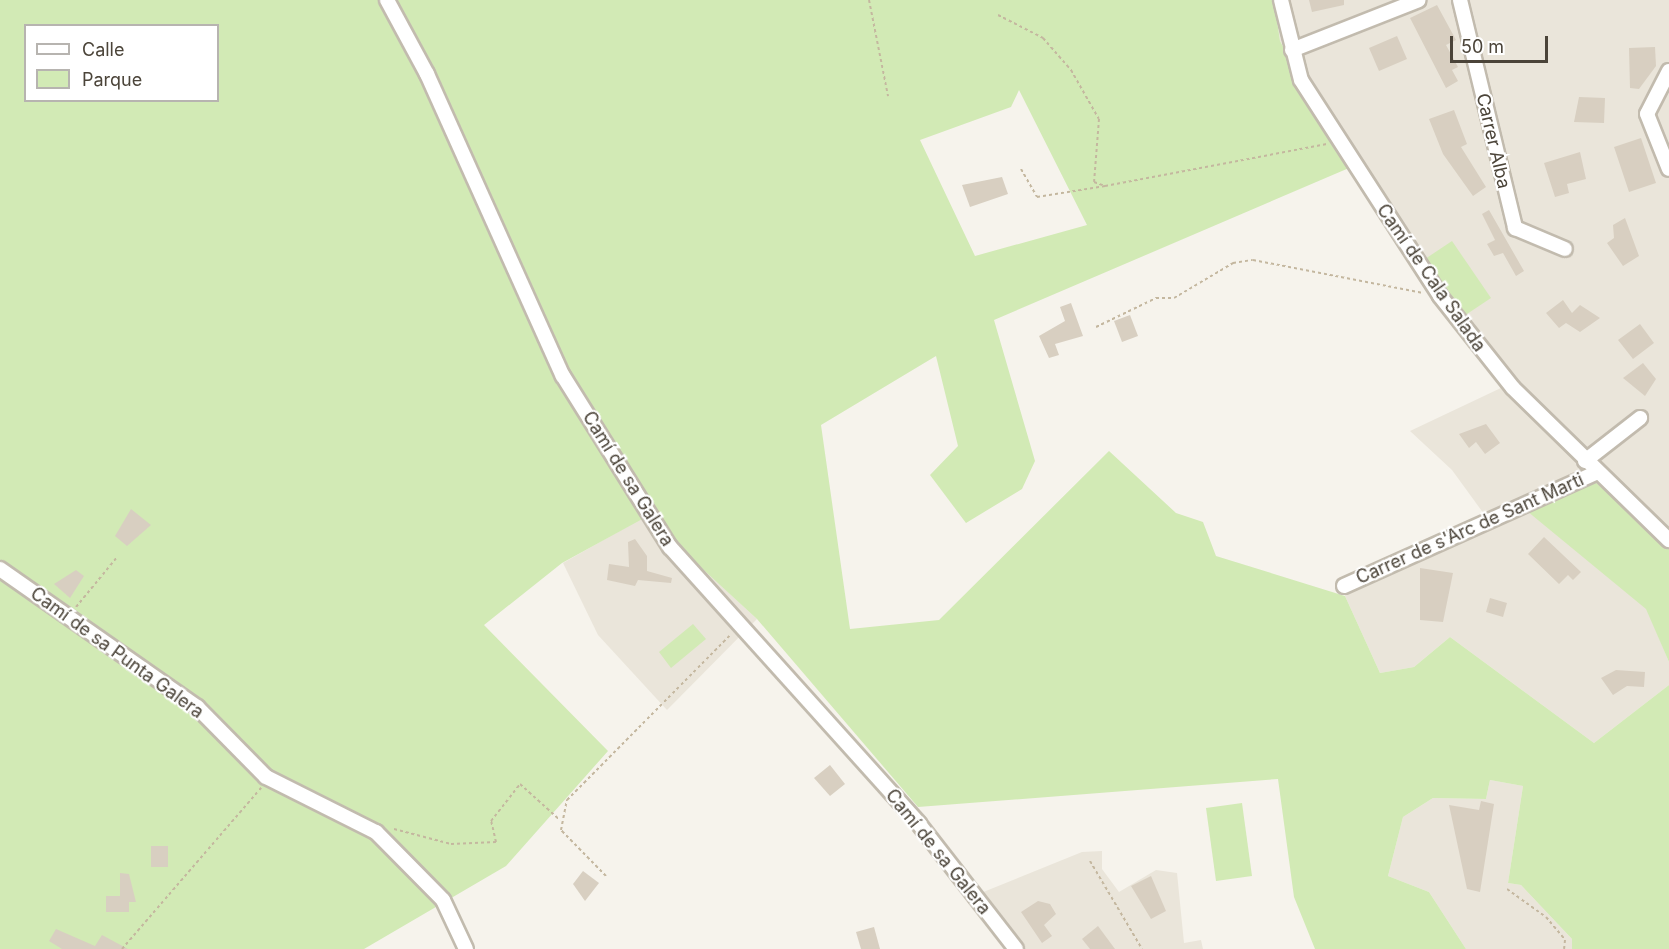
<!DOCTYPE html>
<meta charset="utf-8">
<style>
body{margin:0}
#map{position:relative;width:1669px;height:949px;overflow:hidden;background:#f6f3ec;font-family:Inter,sans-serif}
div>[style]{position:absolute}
.residential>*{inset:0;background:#eae5da}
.green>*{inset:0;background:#d2eab5}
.building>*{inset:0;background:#d8cfc1}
.path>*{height:2px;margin-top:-1px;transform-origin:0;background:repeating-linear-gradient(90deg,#c4b79f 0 3px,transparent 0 6px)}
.roads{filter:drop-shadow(2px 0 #c2bbae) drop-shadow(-2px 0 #c2bbae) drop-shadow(0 2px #c2bbae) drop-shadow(0 -2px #c2bbae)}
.minor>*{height:14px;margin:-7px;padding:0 7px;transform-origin:7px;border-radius:7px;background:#fff}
span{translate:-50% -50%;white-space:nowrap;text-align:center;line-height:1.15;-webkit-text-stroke:4.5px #fff;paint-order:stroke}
.street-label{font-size:18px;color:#4b4439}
.legend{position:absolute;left:24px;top:24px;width:195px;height:78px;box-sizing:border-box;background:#fff;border:2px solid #b7b4b0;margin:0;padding:8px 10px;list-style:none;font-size:18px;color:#4b4439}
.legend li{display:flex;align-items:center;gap:12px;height:30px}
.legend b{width:30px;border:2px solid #b7b4b0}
.scale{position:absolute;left:1450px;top:36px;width:98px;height:27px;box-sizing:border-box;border:3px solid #4b4439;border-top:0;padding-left:8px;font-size:18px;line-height:21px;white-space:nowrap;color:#4b4439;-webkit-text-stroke:4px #fff;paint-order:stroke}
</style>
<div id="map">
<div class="residential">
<i style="clip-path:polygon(1274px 0,1669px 0,1669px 548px,1528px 511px,1647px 609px,1669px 662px,1669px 685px,1594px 743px,1450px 637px,1414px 667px,1380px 673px,1345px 596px,1339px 578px,1484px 514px,1452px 470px,1410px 431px,1503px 387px,1349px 168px,1280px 41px)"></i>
<i style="clip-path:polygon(646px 516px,757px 619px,667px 710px,598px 635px,563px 563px)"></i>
<i style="clip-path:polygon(1490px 780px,1523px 786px,1508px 883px,1521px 885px,1572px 939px,1572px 949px,1466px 949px,1429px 892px,1388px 876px,1403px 817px,1433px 798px,1486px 799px)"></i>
<i style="clip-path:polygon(1102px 851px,1102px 869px,1119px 892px,1156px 870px,1177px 873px,1184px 943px,1201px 940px,1203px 949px,1009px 949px,971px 897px,1082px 852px)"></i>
</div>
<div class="green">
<i style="clip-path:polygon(evenodd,0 0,1274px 0,1280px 41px,1349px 168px,994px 320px,1035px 461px,1022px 489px,966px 523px,930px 475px,958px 446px,936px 356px,821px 425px,850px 629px,939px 620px,1109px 451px,1176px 513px,1203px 522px,1216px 556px,1345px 596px,1380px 673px,1414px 667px,1450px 637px,1594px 743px,1669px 685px,1669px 949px,1572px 949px,1572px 939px,1521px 885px,1508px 883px,1523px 786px,1490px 780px,1486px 799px,1433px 798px,1403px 817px,1388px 876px,1429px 892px,1466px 949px,1315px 949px,1294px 897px,1278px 779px,918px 807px,757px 619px,646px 517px,562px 563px,484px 625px,608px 751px,506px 866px,364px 949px,0 949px,0 0,26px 26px,218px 26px,218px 100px,26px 100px,26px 26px,0 0,1019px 90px,1087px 225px,975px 256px,920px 140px,1011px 107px,1019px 90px)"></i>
<i style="clip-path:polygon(1452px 241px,1491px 298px,1464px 316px,1425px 259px)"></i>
<i style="clip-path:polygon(1594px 481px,1669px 548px,1669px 662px,1646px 609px,1527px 511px)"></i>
<i style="clip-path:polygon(693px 624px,706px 639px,671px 668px,659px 652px)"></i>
<i style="clip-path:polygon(1242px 803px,1252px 876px,1216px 881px,1206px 808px)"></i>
</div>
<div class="building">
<i style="clip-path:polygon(1309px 0,1344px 0,1344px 5px,1312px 12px)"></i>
<i style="clip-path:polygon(1437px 5px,1456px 40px,1446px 45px,1458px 67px,1452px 70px,1458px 81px,1446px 88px,1410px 18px)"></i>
<i style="clip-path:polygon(1397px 36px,1407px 59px,1379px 71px,1369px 48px)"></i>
<i style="clip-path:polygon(1655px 47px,1656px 66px,1639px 89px,1630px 88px,1629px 48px)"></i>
<i style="clip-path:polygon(1579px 97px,1605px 98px,1604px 123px,1574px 122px)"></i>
<i style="clip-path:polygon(1454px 110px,1467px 144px,1461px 147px,1486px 187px,1473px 196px,1443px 154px,1429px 119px)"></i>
<i style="clip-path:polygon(1641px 138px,1656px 183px,1629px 192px,1614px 147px)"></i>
<i style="clip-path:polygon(1580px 152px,1586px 179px,1567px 184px,1569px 193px,1555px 197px,1544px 163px)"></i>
<i style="clip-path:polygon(1002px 177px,1008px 194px,970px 207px,962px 185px)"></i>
<i style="clip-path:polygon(1489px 210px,1524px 271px,1516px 276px,1503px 253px,1494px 256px,1487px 244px,1495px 240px,1482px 214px)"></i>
<i style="clip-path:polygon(1625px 218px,1639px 256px,1623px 266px,1607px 243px,1614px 238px,1613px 225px)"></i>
<i style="clip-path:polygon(1563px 300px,1572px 313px,1580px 305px,1600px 318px,1580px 332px,1566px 323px,1559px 328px,1546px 313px)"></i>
<i style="clip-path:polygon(1071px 303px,1083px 336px,1055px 344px,1059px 355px,1049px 358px,1039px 336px,1065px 321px,1060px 307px)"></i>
<i style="clip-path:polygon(1130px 315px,1138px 336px,1122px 342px,1114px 321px)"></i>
<i style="clip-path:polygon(1640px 324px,1654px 343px,1633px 359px,1618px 340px)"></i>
<i style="clip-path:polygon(1643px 363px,1656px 379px,1645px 396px,1623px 378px)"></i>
<i style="clip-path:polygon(1486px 424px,1500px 443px,1485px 454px,1476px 442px,1469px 448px,1459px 434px)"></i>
<i style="clip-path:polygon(131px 509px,151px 525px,127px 546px,115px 536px)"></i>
<i style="clip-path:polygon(1544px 537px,1581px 572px,1573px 580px,1568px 575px,1559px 584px,1528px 554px)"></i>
<i style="clip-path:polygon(635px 539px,647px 556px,647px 571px,672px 578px,671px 583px,638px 580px,635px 586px,607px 580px,609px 564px,629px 567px,628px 542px)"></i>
<i style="clip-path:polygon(1420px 568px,1453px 573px,1443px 622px,1420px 620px)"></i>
<i style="clip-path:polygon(76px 570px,84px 576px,70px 598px,54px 584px)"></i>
<i style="clip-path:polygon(1490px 598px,1507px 603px,1503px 617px,1486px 612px)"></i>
<i style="clip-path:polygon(1616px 670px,1645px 672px,1644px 687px,1627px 686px,1613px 695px,1601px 678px)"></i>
<i style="clip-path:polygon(830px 765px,845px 784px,830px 796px,814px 778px)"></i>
<i style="clip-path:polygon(1481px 801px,1494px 804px,1480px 892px,1467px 889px,1449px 805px,1479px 810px)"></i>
<i style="clip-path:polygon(151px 846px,168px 846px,168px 867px,151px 867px)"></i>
<i style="clip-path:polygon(583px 871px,599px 883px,585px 901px,573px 884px)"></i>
<i style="clip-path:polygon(120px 873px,129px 874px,136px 902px,129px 902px,129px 912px,106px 912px,106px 896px,120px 896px)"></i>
<i style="clip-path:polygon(1151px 876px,1166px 911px,1151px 919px,1131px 886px)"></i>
<i style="clip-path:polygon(1038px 901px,1050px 904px,1056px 914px,1044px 925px,1052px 936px,1042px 943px,1021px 912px)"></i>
<i style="clip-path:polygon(1098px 926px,1115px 949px,1090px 949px,1082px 939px)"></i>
<i style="clip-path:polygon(874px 927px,880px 949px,861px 949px,856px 932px)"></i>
<i style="clip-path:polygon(56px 929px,95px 946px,102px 935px,128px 949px,62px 949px,49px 941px)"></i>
</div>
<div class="path">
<i style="left:869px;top:0;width:98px;rotate:78.8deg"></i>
<i style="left:998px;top:15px;width:51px;rotate:27.1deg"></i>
<i style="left:1043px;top:38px;width:43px;rotate:48.8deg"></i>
<i style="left:1071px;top:70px;width:56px;rotate:60.3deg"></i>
<i style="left:1099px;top:119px;width:63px;rotate:94.5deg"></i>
<i style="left:1094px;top:182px;width:12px;rotate:20deg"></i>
<i style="left:1105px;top:186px;width:227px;rotate:-10.7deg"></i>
<i style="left:1021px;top:169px;width:32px;rotate:60deg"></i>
<i style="left:1037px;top:197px;width:69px;rotate:-9.2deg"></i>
<i style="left:1096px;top:327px;width:67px;rotate:-25.8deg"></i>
<i style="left:1156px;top:298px;width:18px"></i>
<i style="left:1174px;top:298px;width:69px;rotate:-30.7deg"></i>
<i style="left:1233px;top:263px;width:20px;rotate:-9deg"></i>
<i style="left:1253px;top:260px;width:172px;rotate:11deg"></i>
<i style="left:76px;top:607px;width:65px;rotate:-50.6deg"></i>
<i style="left:394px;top:829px;width:59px;rotate:14.7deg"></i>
<i style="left:451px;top:844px;width:45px;rotate:-2.5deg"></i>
<i style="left:496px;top:842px;width:22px;rotate:-103deg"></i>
<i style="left:491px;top:821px;width:47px;rotate:-51.9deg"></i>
<i style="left:520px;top:784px;width:54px;rotate:42deg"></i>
<i style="left:1090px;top:861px;width:102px;rotate:59.4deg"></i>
<i style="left:606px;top:876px;width:64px;rotate:-134.4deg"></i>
<i style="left:561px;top:830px;width:31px;rotate:-79deg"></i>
<i style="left:567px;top:800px;width:233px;rotate:-45.3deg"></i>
<i style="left:1507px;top:889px;width:48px;rotate:35.7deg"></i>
<i style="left:1546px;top:917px;width:30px;rotate:50deg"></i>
<i style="left:1565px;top:940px;width:9px;rotate:96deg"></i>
<i style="left:122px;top:949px;width:213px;rotate:-49.2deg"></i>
</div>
<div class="roads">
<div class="minor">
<i style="left:387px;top:0;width:84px;rotate:61.6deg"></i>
<i style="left:427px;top:74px;width:331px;rotate:65.8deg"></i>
<i style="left:563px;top:376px;width:202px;rotate:58deg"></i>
<i style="left:670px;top:547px;width:372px;rotate:48deg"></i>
<i style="left:919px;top:824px;width:158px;rotate:52.2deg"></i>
<i style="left:1281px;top:0;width:82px;rotate:76deg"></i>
<i style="left:1301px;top:80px;width:257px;rotate:57.2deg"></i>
<i style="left:1440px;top:296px;width:117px;rotate:51.6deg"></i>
<i style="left:1513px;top:388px;width:218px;rotate:44.3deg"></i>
<i style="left:1460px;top:0;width:235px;rotate:76.4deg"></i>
<i style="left:1515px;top:228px;width:54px;rotate:22.8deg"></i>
<i style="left:1292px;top:50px;width:136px;rotate:-21.5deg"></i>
<i style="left:1669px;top:71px;width:48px;rotate:117.1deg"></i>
<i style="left:1647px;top:114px;width:59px;rotate:68.2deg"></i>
<i style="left:1585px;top:461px;width:70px;rotate:-38deg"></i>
<i style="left:0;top:569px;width:241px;rotate:35deg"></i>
<i style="left:197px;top:707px;width:98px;rotate:45.4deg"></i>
<i style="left:266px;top:777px;width:123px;rotate:26.6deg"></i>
<i style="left:376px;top:832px;width:95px;rotate:45.4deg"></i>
<i style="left:443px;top:900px;width:54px;rotate:64.9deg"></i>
<i style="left:1344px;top:586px;width:276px;rotate:-24.2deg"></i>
</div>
</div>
<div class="street-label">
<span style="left:1493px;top:141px;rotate:77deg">Carrer Alba</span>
<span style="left:1431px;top:278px;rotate:55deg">Camí de Cala Salada</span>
<span style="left:628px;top:479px;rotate:58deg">Camí de sa Galera</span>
<span style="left:1470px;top:529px;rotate:-24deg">Carrer de s'Arc de Sant Marti</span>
<span style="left:117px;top:653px;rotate:36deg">Camí de sa Punta Galera</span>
<span style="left:938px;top:852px;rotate:51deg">Camí de sa Galera</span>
</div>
<ul class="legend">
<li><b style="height:8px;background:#fff"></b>Calle</li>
<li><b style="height:16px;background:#d2eab5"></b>Parque</li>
</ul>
<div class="scale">50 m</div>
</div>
